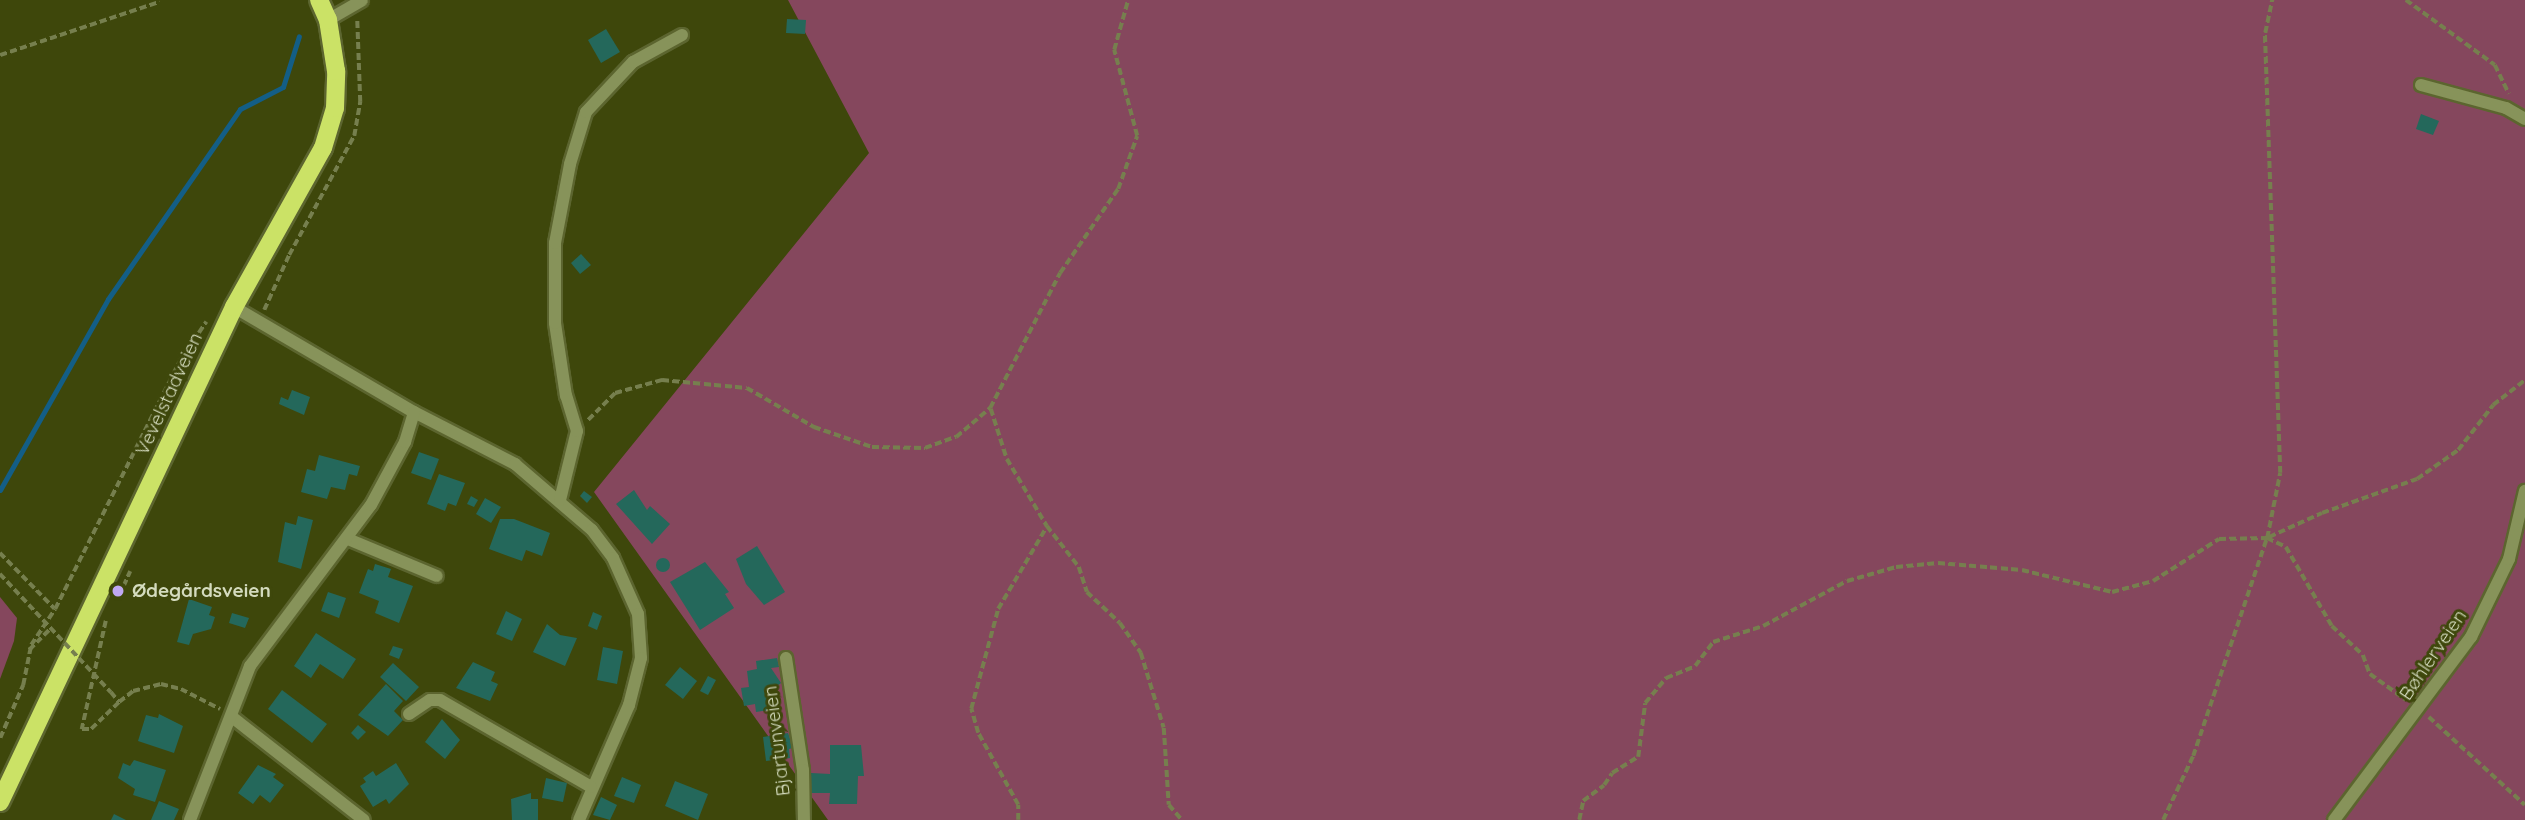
<!DOCTYPE html>
<meta charset="utf-8">
<style>
body{margin:0}
#map{position:relative;width:2525px;height:820px;overflow:hidden;background:#3e470b;font-family:Quicksand,sans-serif}
div>[style]{position:absolute}
.green>*{inset:0;background:#85475d}
.stream>*{height:5px;margin:-2.5px;padding:0 2.5px;transform-origin:2.5px;border-radius:2.5px;background:#135e86}
.building>*{inset:0;background:#24685b}
.round{border-radius:50%}
.path>*{height:3.5px;margin-top:-1.75px;transform-origin:0;background:repeating-linear-gradient(90deg,#767f4e 0 7px,transparent 0 10.5px)}
.roads{filter:drop-shadow(2px 0 #5c652f) drop-shadow(-2px 0 #5c652f) drop-shadow(0 2px #5c652f) drop-shadow(0 -2px #5c652f)}
.minor>*{height:12px;margin:-6px;padding:0 6px;transform-origin:6px;border-radius:6px;background:#87935a}
.major>*{height:18px;margin:-9px;padding:0 9px;transform-origin:9px;border-radius:9px;background:#cbe266}
.path-bridge>*{height:3.5px;margin-top:-1.75px;transform-origin:0;background:repeating-linear-gradient(90deg,#767f4e 0 7px,transparent 0 10.5px)}
.dots>*{width:19px;height:19px;translate:-50% -50%;box-sizing:border-box;border:4px solid #3e470b;border-radius:50%}
span{translate:-50% -50%;white-space:nowrap;text-align:center;line-height:1.15;-webkit-text-stroke:6px #3e470b;paint-order:stroke}
.street-label{font-size:19px;color:#d4dbbe}
.poi-label{font-size:19px;color:#d4dbbe;font-weight:700}
.left{translate:0 -50%;text-align:left}
</style>
<div id="map">
<div class="green">
<i style="clip-path:polygon(788px 0,2525px 0,2525px 820px,828px 820px,594px 492px,869px 153px)"></i>
<i style="clip-path:polygon(0 597px,17px 618px,14px 641px,0 679px)"></i>
</div>
<div class="stream">
<i style="left:0;top:490px;width:219px;rotate:-60.5deg"></i>
<i style="left:108px;top:299px;width:231px;rotate:-55.2deg"></i>
<i style="left:240px;top:109px;width:48px;rotate:-27.1deg"></i>
<i style="left:283px;top:87px;width:53px;rotate:-72.6deg"></i>
</div>
<div class="building">
<i style="clip-path:polygon(787px 19px,806px 20px,805px 34px,786px 33px)"></i>
<i style="clip-path:polygon(606px 29px,620px 52px,601px 63px,588px 40px)"></i>
<i style="clip-path:polygon(2421px 114px,2439px 121px,2433px 135px,2416px 129px)"></i>
<i style="clip-path:polygon(581px 254px,591px 265px,580px 274px,571px 263px)"></i>
<i style="clip-path:polygon(292px 390px,310px 397px,304px 415px,279px 404px,281px 397px,288px 400px)"></i>
<i style="clip-path:polygon(419px 452px,439px 459px,431px 480px,411px 473px)"></i>
<i style="clip-path:polygon(319px 455px,360px 466px,357px 476px,349px 474px,345px 490px,331px 487px,327px 499px,301px 492px,307px 469px,315px 471px)"></i>
<i style="clip-path:polygon(439px 474px,465px 483px,456px 506px,448px 503px,445px 511px,427px 504px)"></i>
<i style="clip-path:polygon(634px 490px,647px 510px,650px 506px,670px 524px,652px 544px,616px 504px)"></i>
<i style="clip-path:polygon(584px 491px,592px 497px,587px 503px,580px 496px)"></i>
<i style="clip-path:polygon(471px 496px,478px 500px,474px 507px,467px 504px)"></i>
<i style="clip-path:polygon(485px 498px,501px 507px,491px 523px,476px 514px)"></i>
<i style="clip-path:polygon(298px 516px,313px 520px,301px 569px,278px 562px,285px 522px,296px 525px)"></i>
<i style="clip-path:polygon(500px 519px,514px 519px,550px 533px,542px 556px,526px 550px,522px 561px,489px 549px)"></i>
<i style="clip-path:polygon(757px 546px,785px 592px,764px 605px,746px 584px,736px 559px)"></i>
<i class="round" style="left:656px;top:558px;width:14px;height:14px"></i>
<i style="clip-path:polygon(705px 562px,729px 592px,725px 594px,734px 608px,700px 630px,670px 582px)"></i>
<i style="clip-path:polygon(375px 564px,391px 569px,388px 577px,413px 586px,399px 623px,375px 613px,379px 601px,359px 593px,368px 569px,373px 571px)"></i>
<i style="clip-path:polygon(328px 592px,346px 598px,339px 618px,321px 611px)"></i>
<i style="clip-path:polygon(189px 599px,212px 607px,209px 615px,215px 617px,211px 629px,193px 634px,189px 645px,177px 642px)"></i>
<i style="clip-path:polygon(506px 611px,522px 619px,512px 641px,496px 634px)"></i>
<i style="clip-path:polygon(593px 612px,602px 616px,597px 630px,588px 626px)"></i>
<i style="clip-path:polygon(232px 613px,249px 618px,245px 628px,229px 623px)"></i>
<i style="clip-path:polygon(547px 624px,560px 635px,577px 638px,565px 666px,533px 652px)"></i>
<i style="clip-path:polygon(316px 633px,356px 659px,343px 679px,320px 664px,311px 678px,294px 666px)"></i>
<i style="clip-path:polygon(393px 646px,403px 649px,399px 659px,389px 655px)"></i>
<i style="clip-path:polygon(603px 647px,623px 651px,617px 684px,597px 680px)"></i>
<i style="clip-path:polygon(777px 658px,779px 667px,771px 668px,781px 683px,768px 693px,769px 701px,776px 700px,777px 709px,756px 712px,755px 704px,744px 706px,741px 688px,749px 687px,747px 671px,757px 669px,756px 661px)"></i>
<i style="clip-path:polygon(473px 662px,495px 672px,491px 681px,498px 684px,490px 701px,456px 688px)"></i>
<i style="clip-path:polygon(393px 663px,419px 687px,406px 701px,380px 677px)"></i>
<i style="clip-path:polygon(680px 667px,697px 681px,683px 699px,665px 685px)"></i>
<i style="clip-path:polygon(708px 676px,716px 680px,708px 695px,700px 691px)"></i>
<i style="clip-path:polygon(386px 684px,403px 701px,394px 711px,403px 720px,388px 736px,358px 715px)"></i>
<i style="clip-path:polygon(282px 690px,327px 724px,312px 743px,268px 709px)"></i>
<i style="clip-path:polygon(159px 714px,183px 726px,174px 753px,138px 741px,146px 715px,158px 718px)"></i>
<i style="clip-path:polygon(442px 719px,460px 740px,445px 759px,425px 742px)"></i>
<i style="clip-path:polygon(358px 725px,366px 732px,358px 740px,351px 733px)"></i>
<i style="clip-path:polygon(788px 733px,793px 748px,789px 749px,790px 758px,766px 761px,763px 737px)"></i>
<i style="clip-path:polygon(830px 745px,861px 745px,864px 776px,858px 776px,857px 804px,829px 804px,830px 793px,811px 793px,811px 773px,830px 774px)"></i>
<i style="clip-path:polygon(134px 760px,166px 770px,155px 802px,133px 795px,135px 789px,118px 778px,123px 763px,130px 766px)"></i>
<i style="clip-path:polygon(396px 763px,409px 784px,389px 804px,386px 799px,373px 807px,360px 786px,366px 782px,363px 778px,373px 771px,376px 776px)"></i>
<i style="clip-path:polygon(258px 765px,276px 774px,273px 777px,284px 785px,270px 803px,260px 795px,253px 804px,238px 793px)"></i>
<i style="clip-path:polygon(622px 777px,641px 785px,634px 803px,614px 796px)"></i>
<i style="clip-path:polygon(546px 778px,567px 783px,563px 802px,542px 798px)"></i>
<i style="clip-path:polygon(675px 781px,708px 794px,698px 820px,665px 806px)"></i>
<i style="clip-path:polygon(531px 793px,531px 799px,538px 799px,538px 820px,512px 820px,511px 799px)"></i>
<i style="clip-path:polygon(601px 797px,617px 805px,610px 820px,593px 815px)"></i>
<i style="clip-path:polygon(159px 801px,179px 809px,174px 820px,151px 820px)"></i>
<i style="clip-path:polygon(114px 814px,126px 820px,111px 820px)"></i>
</div>
<div class="path">
<i style="left:2406px;top:0;width:110px;rotate:36.1deg"></i>
<i style="left:2495px;top:65px;width:32px;rotate:64deg"></i>
<i style="left:0;top:55px;width:168px;rotate:-18.4deg"></i>
<i style="left:264px;top:310px;width:60px;rotate:-65.6deg"></i>
<i style="left:289px;top:255px;width:136px;rotate:-61.4deg"></i>
<i style="left:354px;top:136px;width:35px;rotate:-80deg"></i>
<i style="left:360px;top:102px;width:83px;rotate:-92.1deg"></i>
<i style="left:991px;top:409px;width:52px;rotate:72.3deg"></i>
<i style="left:1007px;top:459px;width:78px;rotate:59.2deg"></i>
<i style="left:1047px;top:526px;width:52px;rotate:52deg"></i>
<i style="left:1079px;top:567px;width:26px;rotate:72deg"></i>
<i style="left:1087px;top:592px;width:45px;rotate:43.2deg"></i>
<i style="left:1120px;top:623px;width:37px;rotate:55deg"></i>
<i style="left:1141px;top:653px;width:78px;rotate:73deg"></i>
<i style="left:1164px;top:728px;width:77px;rotate:86.3deg"></i>
<i style="left:1169px;top:805px;width:20px;rotate:49deg"></i>
<i style="left:588px;top:420px;width:38px;rotate:-45deg"></i>
<i style="left:615px;top:393px;width:49px;rotate:-15.5deg"></i>
<i style="left:662px;top:380px;width:85px;rotate:5.4deg"></i>
<i style="left:747px;top:388px;width:78px;rotate:30.2deg"></i>
<i style="left:814px;top:427px;width:61px;rotate:19deg"></i>
<i style="left:872px;top:447px;width:53px;rotate:1.1deg"></i>
<i style="left:925px;top:448px;width:33px;rotate:-20deg"></i>
<i style="left:956px;top:437px;width:45px;rotate:-40.5deg"></i>
<i style="left:990px;top:408px;width:152px;rotate:-62.6deg"></i>
<i style="left:1060px;top:273px;width:102px;rotate:-55.4deg"></i>
<i style="left:1118px;top:189px;width:56px;rotate:-70.3deg"></i>
<i style="left:1137px;top:136px;width:89px;rotate:-105deg"></i>
<i style="left:1114px;top:50px;width:52px;rotate:-74.4deg"></i>
<i style="left:2269px;top:537px;width:58px;rotate:-24.4deg"></i>
<i style="left:2322px;top:513px;width:101px;rotate:-19.7deg"></i>
<i style="left:2417px;top:479px;width:50px;rotate:-35.3deg"></i>
<i style="left:2458px;top:450px;width:57px;rotate:-52.1deg"></i>
<i style="left:2493px;top:405px;width:41px;rotate:-38deg"></i>
<i style="left:0;top:553px;width:78px;rotate:45.5deg"></i>
<i style="left:119px;top:596px;width:27px;rotate:-66deg"></i>
<i style="left:106px;top:621px;width:111px;rotate:102.5deg"></i>
<i style="left:82px;top:729px;width:9px"></i>
<i style="left:91px;top:729px;width:39px;rotate:-44deg"></i>
<i style="left:29px;top:650px;width:31px;rotate:-45deg"></i>
<i style="left:111px;top:692px;width:13px;rotate:51deg"></i>
<i style="left:119px;top:702px;width:18px;rotate:-38deg"></i>
<i style="left:133px;top:691px;width:29px;rotate:-14deg"></i>
<i style="left:161px;top:684px;width:21px;rotate:14deg"></i>
<i style="left:181px;top:689px;width:44px;rotate:27.1deg"></i>
<i style="left:2429px;top:717px;width:130px;rotate:42.5deg"></i>
<i style="left:0;top:738px;width:58px;rotate:-66.5deg"></i>
<i style="left:23px;top:685px;width:41px;rotate:-78.7deg"></i>
<i style="left:31px;top:645px;width:43px;rotate:-56.3deg"></i>
<i style="left:55px;top:609px;width:280px;rotate:-63.3deg"></i>
<i style="left:181px;top:359px;width:45px;rotate:-56deg"></i>
<i style="left:1018px;top:820px;width:15px;rotate:-90deg"></i>
<i style="left:1018px;top:805px;width:82px;rotate:-119.1deg"></i>
<i style="left:978px;top:733px;width:25px;rotate:-106deg"></i>
<i style="left:971px;top:709px;width:104px;rotate:-74.9deg"></i>
<i style="left:998px;top:609px;width:96px;rotate:-59.4deg"></i>
<i style="left:1579px;top:820px;width:19px;rotate:-78deg"></i>
<i style="left:1583px;top:801px;width:26px;rotate:-37deg"></i>
<i style="left:1604px;top:785px;width:14px;rotate:-56deg"></i>
<i style="left:1612px;top:773px;width:31px;rotate:-32deg"></i>
<i style="left:1638px;top:757px;width:54px;rotate:-82.6deg"></i>
<i style="left:1645px;top:703px;width:33px;rotate:-50deg"></i>
<i style="left:1666px;top:678px;width:31px;rotate:-22deg"></i>
<i style="left:1695px;top:666px;width:30px;rotate:-53deg"></i>
<i style="left:1713px;top:642px;width:52px;rotate:-17.7deg"></i>
<i style="left:1763px;top:626px;width:95px;rotate:-28.2deg"></i>
<i style="left:1847px;top:581px;width:51px;rotate:-15.9deg"></i>
<i style="left:1896px;top:567px;width:42px;rotate:-5.4deg"></i>
<i style="left:1938px;top:563px;width:84px;rotate:4.8deg"></i>
<i style="left:2022px;top:570px;width:93px;rotate:13.7deg"></i>
<i style="left:2112px;top:592px;width:42px;rotate:-15deg"></i>
<i style="left:2153px;top:581px;width:78px;rotate:-32.5deg"></i>
<i style="left:2219px;top:539px;width:48px;rotate:-1.2deg"></i>
<i style="left:2267px;top:538px;width:21px;rotate:25deg"></i>
<i style="left:2286px;top:547px;width:91px;rotate:59.8deg"></i>
<i style="left:2332px;top:626px;width:42px;rotate:43.1deg"></i>
<i style="left:2363px;top:655px;width:20px;rotate:70deg"></i>
<i style="left:2370px;top:674px;width:44px;rotate:35.8deg"></i>
<i style="left:2163px;top:820px;width:71px;rotate:-64.9deg"></i>
<i style="left:2193px;top:756px;width:230px;rotate:-71.3deg"></i>
<i style="left:2267px;top:538px;width:66px;rotate:-78.7deg"></i>
<i style="left:2280px;top:473px;width:440px;rotate:-92deg"></i>
<i style="left:2265px;top:33px;width:34px;rotate:-78deg"></i>
</div>
<div class="roads">
<div class="minor">
<i style="left:328px;top:20px;width:39px;rotate:-30deg"></i>
<i style="left:2421px;top:85px;width:88px;rotate:15.1deg"></i>
<i style="left:2506px;top:108px;width:22px;rotate:30deg"></i>
<i style="left:234px;top:307px;width:208px;rotate:30.3deg"></i>
<i style="left:414px;top:412px;width:114px;rotate:27.2deg"></i>
<i style="left:515px;top:464px;width:101px;rotate:40.6deg"></i>
<i style="left:592px;top:530px;width:35px;rotate:53deg"></i>
<i style="left:613px;top:558px;width:61px;rotate:65.9deg"></i>
<i style="left:638px;top:614px;width:44px;rotate:86.1deg"></i>
<i style="left:641px;top:658px;width:49px;rotate:104.3deg"></i>
<i style="left:629px;top:705px;width:125px;rotate:113.5deg"></i>
<i style="left:560px;top:500px;width:71px;rotate:-76.2deg"></i>
<i style="left:577px;top:431px;width:37px;rotate:-107deg"></i>
<i style="left:566px;top:396px;width:74px;rotate:-98.6deg"></i>
<i style="left:555px;top:323px;width:80px;rotate:-90deg"></i>
<i style="left:555px;top:243px;width:80px;rotate:-79.2deg"></i>
<i style="left:570px;top:164px;width:54px;rotate:-72.9deg"></i>
<i style="left:586px;top:112px;width:69px;rotate:-46.8deg"></i>
<i style="left:633px;top:62px;width:56px;rotate:-28.9deg"></i>
<i style="left:348px;top:539px;width:96px;rotate:22.6deg"></i>
<i style="left:786px;top:658px;width:113px;rotate:81.4deg"></i>
<i style="left:803px;top:770px;width:50px;rotate:88.9deg"></i>
<i style="left:409px;top:714px;width:25px;rotate:-34deg"></i>
<i style="left:430px;top:700px;width:10px"></i>
<i style="left:440px;top:700px;width:174px;rotate:29.9deg"></i>
<i style="left:232px;top:717px;width:167px;rotate:38deg"></i>
<i style="left:190px;top:820px;width:165px;rotate:-68.7deg"></i>
<i style="left:250px;top:666px;width:201px;rotate:-53.1deg"></i>
<i style="left:371px;top:505px;width:72px;rotate:-61.6deg"></i>
<i style="left:405px;top:442px;width:31px;rotate:-73deg"></i>
<i style="left:2334px;top:820px;width:229px;rotate:-53.2deg"></i>
<i style="left:2471px;top:637px;width:87px;rotate:-64deg"></i>
<i style="left:2509px;top:559px;width:70px;rotate:-76.8deg"></i>
</div>
<div class="major">
<i style="left:0;top:802px;width:548px;rotate:-64.7deg"></i>
<i style="left:234px;top:307px;width:182px;rotate:-60.8deg"></i>
<i style="left:323px;top:148px;width:42px;rotate:-73.3deg"></i>
<i style="left:335px;top:108px;width:37px;rotate:-88deg"></i>
<i style="left:336px;top:71px;width:52px;rotate:-98.9deg"></i>
<i style="left:328px;top:20px;width:22px;rotate:-114deg"></i>
</div>
</div>
<div class="path-bridge">
<i style="left:0;top:574px;width:162px;rotate:46.8deg"></i>
</div>
<div class="dots">
<i style="left:118px;top:591px;background:#c0a8f3"></i>
</div>
<div class="street-label">
<span style="left:169px;top:394px;rotate:-65deg">Vevelstadveien</span>
<span style="left:2433px;top:655px;rotate:-56deg">Bøhlerveien</span>
<span style="left:777px;top:741px;rotate:-97deg">Bjartunveien</span>
</div>
<div class="poi-label">
<span class="left" style="left:132px;top:591px">Ødegårdsveien</span>
</div>
</div>
